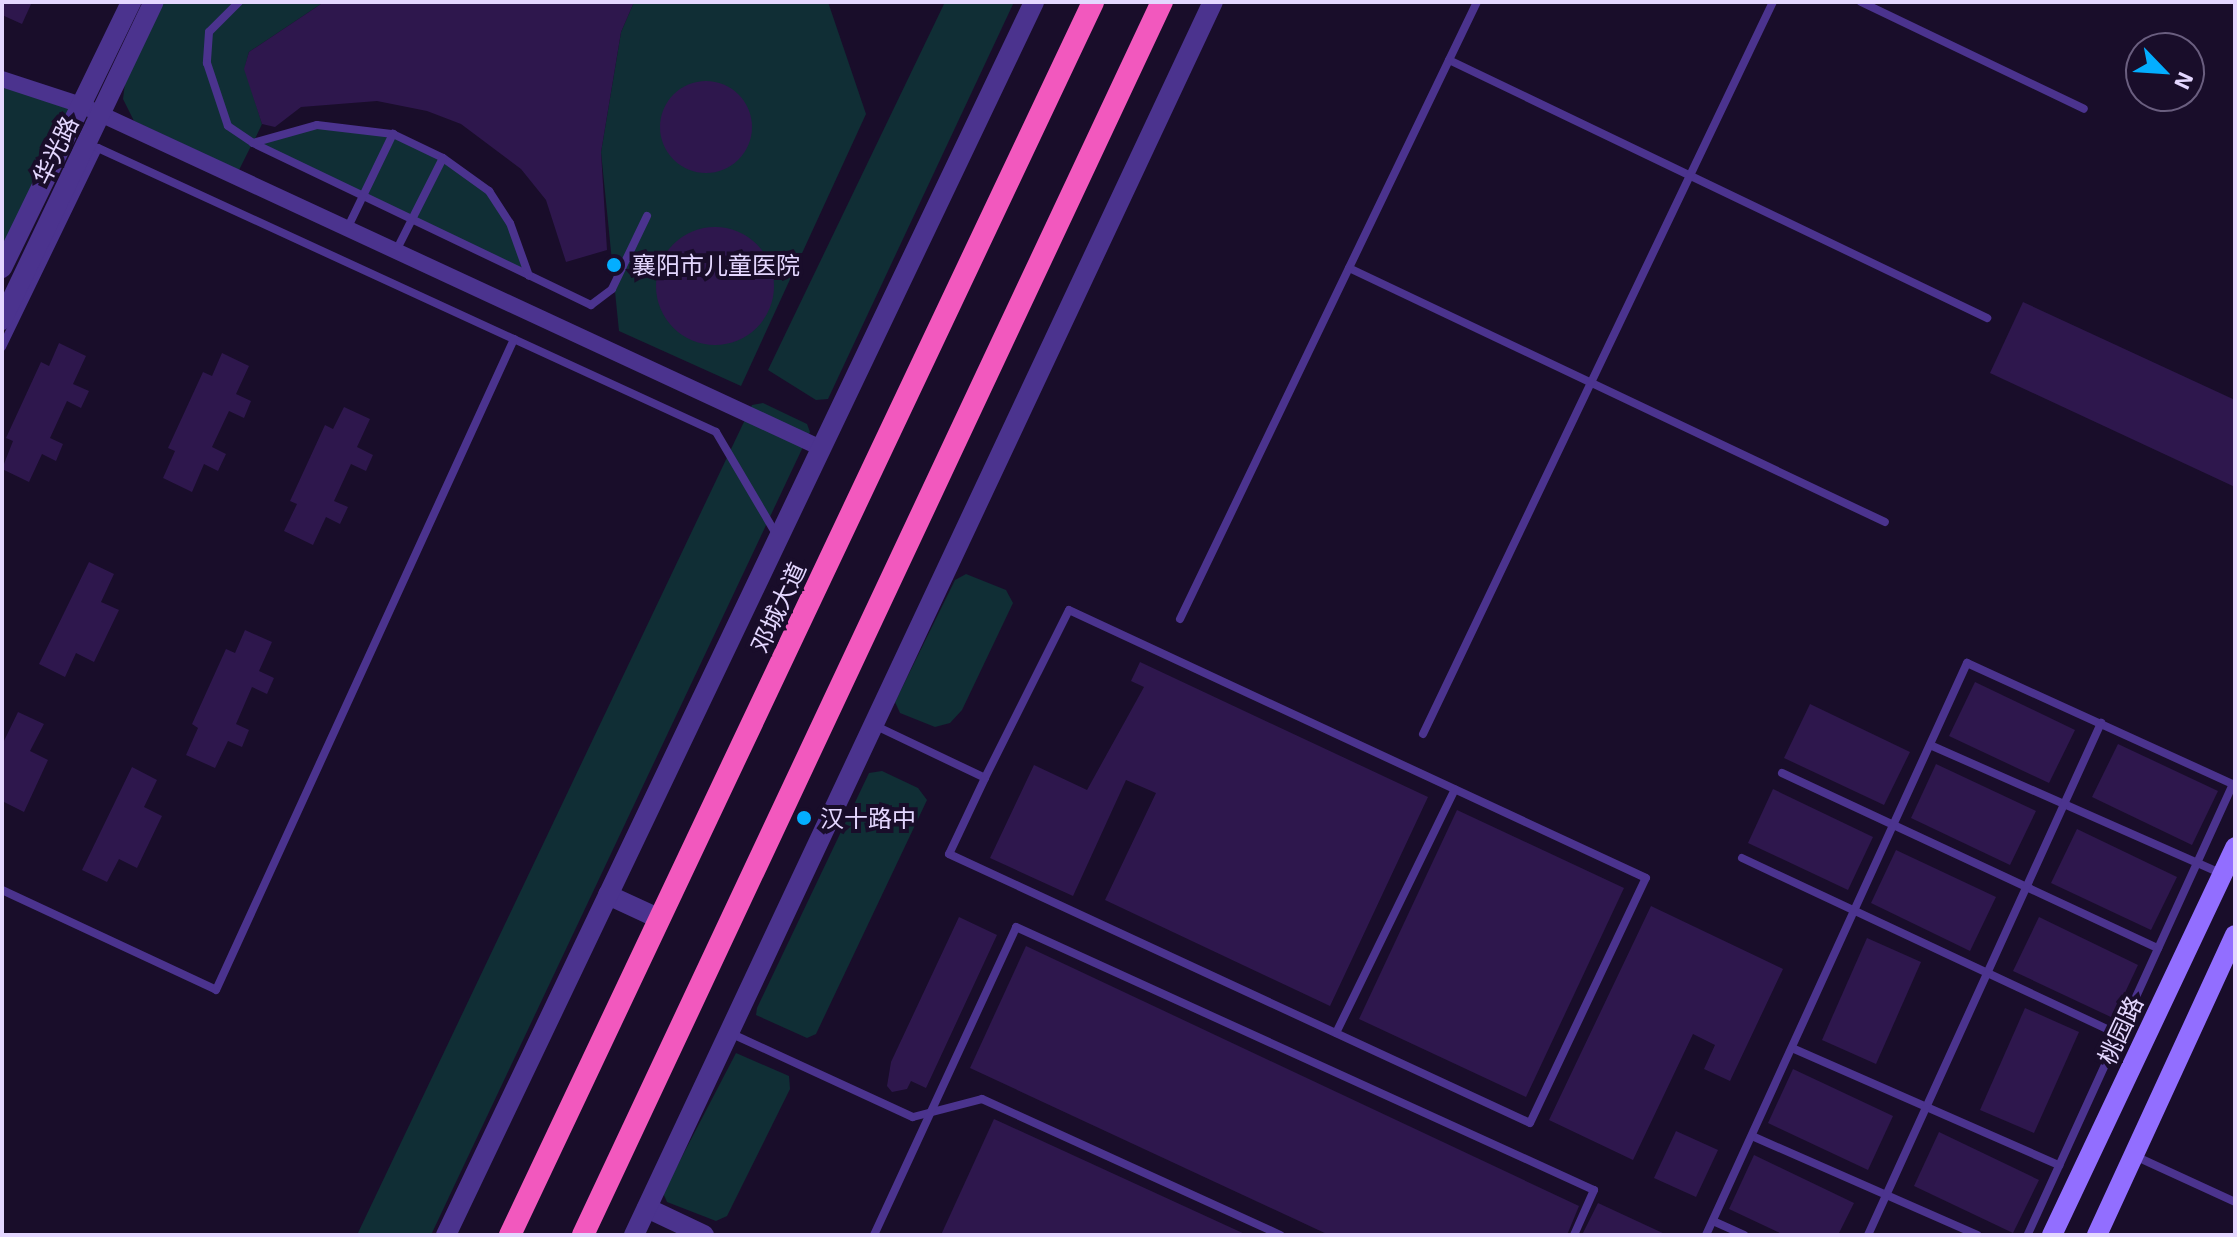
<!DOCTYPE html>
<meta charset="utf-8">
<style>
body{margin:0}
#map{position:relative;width:2237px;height:1237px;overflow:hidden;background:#190d2a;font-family:"Exo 2","Noto Sans SC",sans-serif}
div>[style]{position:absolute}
.green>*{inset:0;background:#102e35}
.building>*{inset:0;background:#2e174d}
.round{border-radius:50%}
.service>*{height:8px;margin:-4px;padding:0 4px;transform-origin:4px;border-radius:4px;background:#4b338e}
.minor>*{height:16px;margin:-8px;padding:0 8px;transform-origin:8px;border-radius:8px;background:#4b338e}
.tertiary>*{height:20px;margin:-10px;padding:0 10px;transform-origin:10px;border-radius:10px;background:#4b338e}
.secondary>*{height:20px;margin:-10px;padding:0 10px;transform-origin:10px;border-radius:10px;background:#926eff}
.trunk>*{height:22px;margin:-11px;padding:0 11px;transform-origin:11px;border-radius:11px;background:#f258be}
.dots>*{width:22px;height:22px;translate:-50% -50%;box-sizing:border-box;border:4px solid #190d2a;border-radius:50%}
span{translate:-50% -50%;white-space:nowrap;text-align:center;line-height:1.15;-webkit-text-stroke:8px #190d2a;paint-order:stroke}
.street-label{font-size:24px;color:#e4d7ff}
.poi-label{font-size:24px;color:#e4d7ff}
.left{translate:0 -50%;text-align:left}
.frame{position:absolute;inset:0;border:4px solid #e4d7ff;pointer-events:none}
.north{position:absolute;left:2125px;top:32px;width:80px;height:80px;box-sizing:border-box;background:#190d2a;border:2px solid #6a5e7f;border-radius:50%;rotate:115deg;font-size:22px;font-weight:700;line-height:32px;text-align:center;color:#e4d7ff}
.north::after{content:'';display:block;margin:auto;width:28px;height:36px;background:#03aeff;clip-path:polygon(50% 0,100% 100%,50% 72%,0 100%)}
</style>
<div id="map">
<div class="green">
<i style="clip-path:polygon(161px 2px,324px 2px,249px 52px,245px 67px,262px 124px,253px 143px,317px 125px,393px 134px,443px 158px,489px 191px,510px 223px,529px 276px,252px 144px,239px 170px,134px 121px,123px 99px,126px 75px)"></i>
<i style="clip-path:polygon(634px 2px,828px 2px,866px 114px,741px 386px,619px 331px,601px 152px,621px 32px)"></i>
<i style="clip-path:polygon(945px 2px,1014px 2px,828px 399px,816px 400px,768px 370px)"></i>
<i style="clip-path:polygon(2px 79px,81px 105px,2px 246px)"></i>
<i style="clip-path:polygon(763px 403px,807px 424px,810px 432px,431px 1235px,357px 1235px,752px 405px)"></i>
<i style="clip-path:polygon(966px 574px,1006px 590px,1013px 603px,962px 710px,950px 723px,935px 727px,900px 713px,895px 702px,955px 580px)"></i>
<i style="clip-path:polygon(882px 771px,918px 788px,927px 800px,816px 1034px,807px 1038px,756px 1015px,757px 1008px,869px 773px)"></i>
<i style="clip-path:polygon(736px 1053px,789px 1076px,790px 1089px,727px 1216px,716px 1221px,667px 1202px,663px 1193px)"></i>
</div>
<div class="building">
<i style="clip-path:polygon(2px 2px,32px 2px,22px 24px,2px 15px)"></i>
<i style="clip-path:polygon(324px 2px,634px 2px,621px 32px,601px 152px,607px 250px,566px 262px,546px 200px,521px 169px,461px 124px,427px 111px,377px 101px,301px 107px,275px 127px,262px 124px,244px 69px,249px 52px)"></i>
<i class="round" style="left:660px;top:81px;width:92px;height:92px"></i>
<i class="round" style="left:656px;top:227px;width:118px;height:118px"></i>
<i style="clip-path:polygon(2023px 302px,2235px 400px,2235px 487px,1990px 373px)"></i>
<i style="clip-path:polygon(59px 343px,86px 356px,73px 384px,89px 391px,81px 408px,67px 401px,50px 438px,63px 444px,56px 461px,42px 454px,29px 482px,2px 469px,13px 441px,6px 438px,41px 362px,49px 366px)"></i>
<i style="clip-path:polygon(222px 353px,249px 366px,236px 394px,251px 401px,244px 418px,229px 411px,212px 447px,226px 454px,218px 471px,204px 464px,192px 492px,163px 478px,175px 451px,168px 448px,203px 372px,212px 376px)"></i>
<i style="clip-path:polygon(344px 407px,370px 419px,357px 447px,373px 455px,366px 471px,351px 464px,334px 501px,348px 507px,340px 524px,326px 517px,313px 545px,284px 531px,297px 504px,290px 501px,325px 425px,333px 429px)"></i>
<i style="clip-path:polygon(89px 562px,114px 574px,101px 602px,119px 610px,94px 662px,76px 653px,65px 677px,39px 664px)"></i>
<i style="clip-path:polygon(245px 630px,272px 642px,259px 671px,274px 678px,267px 694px,252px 687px,236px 724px,249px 730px,242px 747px,228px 741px,215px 768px,186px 755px,198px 728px,192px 724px,226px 649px,235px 653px)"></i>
<i style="clip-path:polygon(1140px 662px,1428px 797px,1330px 1006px,1105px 900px,1156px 793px,1126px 780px,1073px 896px,990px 858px,1034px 765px,1087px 790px,1144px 687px,1131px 681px)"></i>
<i style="clip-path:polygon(1975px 682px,2075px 730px,2049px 783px,1949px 736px)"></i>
<i style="clip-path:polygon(1810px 704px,1910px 752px,1884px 805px,1784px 758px)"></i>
<i style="clip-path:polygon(18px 712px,44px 724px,30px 751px,48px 760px,24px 812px,2px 801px,2px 745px)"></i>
<i style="clip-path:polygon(2118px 744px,2218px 791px,2192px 845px,2092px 797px)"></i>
<i style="clip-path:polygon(1936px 764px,2036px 811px,2010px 865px,1911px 818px)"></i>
<i style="clip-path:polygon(132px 767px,157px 780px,144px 807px,162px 816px,137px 868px,119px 859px,107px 882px,82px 870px)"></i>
<i style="clip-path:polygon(1773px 789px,1873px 837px,1848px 890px,1748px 843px)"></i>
<i style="clip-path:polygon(1457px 810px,1624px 888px,1526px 1097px,1359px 1019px)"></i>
<i style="clip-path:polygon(2077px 829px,2177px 877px,2151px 930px,2051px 883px)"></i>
<i style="clip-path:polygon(1896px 850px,1996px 897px,1970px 951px,1871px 903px)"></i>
<i style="clip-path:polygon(1651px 906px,1783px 969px,1730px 1081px,1704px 1069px,1715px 1045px,1693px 1034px,1633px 1160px,1549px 1120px)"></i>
<i style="clip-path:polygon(959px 917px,997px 935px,926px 1088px,911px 1081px,907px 1089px,892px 1092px,887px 1086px,891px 1062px)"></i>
<i style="clip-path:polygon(2039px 917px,2138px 965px,2113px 1018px,2013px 971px)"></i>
<i style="clip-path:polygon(1867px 938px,1921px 962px,1876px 1064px,1822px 1040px)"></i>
<i style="clip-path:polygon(1026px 946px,1579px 1206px,1567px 1235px,1329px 1235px,970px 1068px)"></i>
<i style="clip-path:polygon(2025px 1008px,2079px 1032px,2034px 1133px,1980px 1110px)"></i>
<i style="clip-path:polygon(1793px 1069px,1893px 1116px,1868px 1170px,1768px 1123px)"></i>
<i style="clip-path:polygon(994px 1119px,1247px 1235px,941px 1235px)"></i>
<i style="clip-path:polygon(1676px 1131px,1718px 1150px,1696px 1197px,1654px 1178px)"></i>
<i style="clip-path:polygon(1939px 1132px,2039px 1180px,2013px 1233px,1914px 1186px)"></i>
<i style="clip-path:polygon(1754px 1155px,1854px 1203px,1838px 1235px,1784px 1235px,1729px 1209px)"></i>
<i style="clip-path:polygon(1598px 1203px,1667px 1235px,1582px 1235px)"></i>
</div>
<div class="service">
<i style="left:239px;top:2px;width:42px;rotate:135deg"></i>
<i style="left:209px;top:32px;width:31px;rotate:94deg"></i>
<i style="left:207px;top:63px;width:66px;rotate:71.6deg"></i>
<i style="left:228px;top:126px;width:30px;rotate:34deg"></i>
<i style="left:253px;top:143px;width:375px;rotate:25.6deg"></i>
<i style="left:591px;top:305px;width:26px;rotate:-37deg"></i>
<i style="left:612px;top:289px;width:81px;rotate:-64.4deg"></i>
<i style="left:1861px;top:2px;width:247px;rotate:25.6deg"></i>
<i style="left:1449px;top:60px;width:597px;rotate:25.62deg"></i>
<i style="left:253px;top:143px;width:66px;rotate:-15.7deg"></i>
<i style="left:317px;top:125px;width:77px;rotate:6.8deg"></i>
<i style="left:393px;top:134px;width:55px;rotate:25.6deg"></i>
<i style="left:443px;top:158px;width:57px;rotate:35.7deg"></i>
<i style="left:489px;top:191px;width:38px;rotate:57deg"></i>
<i style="left:510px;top:223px;width:56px;rotate:70.3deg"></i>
<i style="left:347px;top:229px;width:106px;rotate:-64.2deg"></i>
<i style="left:396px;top:251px;width:104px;rotate:-63.2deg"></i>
<i style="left:1349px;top:268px;width:593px;rotate:25.36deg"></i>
<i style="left:2px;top:347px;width:221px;rotate:-64.2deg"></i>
<i style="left:98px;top:148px;width:680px;rotate:24.68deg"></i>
<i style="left:716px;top:432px;width:118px;rotate:59.5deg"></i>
<i style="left:1180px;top:619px;width:685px;rotate:-64.3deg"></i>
<i style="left:874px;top:725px;width:123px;rotate:25.5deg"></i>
<i style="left:985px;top:778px;width:84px;rotate:115.3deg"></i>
<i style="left:949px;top:854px;width:640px;rotate:24.84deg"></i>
<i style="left:1530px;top:1123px;width:271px;rotate:-64.7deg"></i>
<i style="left:1646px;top:878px;width:636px;rotate:-155.09deg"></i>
<i style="left:1069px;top:610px;width:188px;rotate:116.6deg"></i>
<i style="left:1423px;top:734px;width:811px;rotate:-64.45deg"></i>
<i style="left:1930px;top:745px;width:319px;rotate:23.8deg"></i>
<i style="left:1782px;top:773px;width:415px;rotate:25deg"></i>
<i style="left:1742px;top:858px;width:415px;rotate:25.1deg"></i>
<i style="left:2px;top:890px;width:236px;rotate:25deg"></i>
<i style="left:216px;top:990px;width:716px;rotate:-65.4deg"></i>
<i style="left:730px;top:1033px;width:201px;rotate:24.7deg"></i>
<i style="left:913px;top:1117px;width:71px;rotate:-14.6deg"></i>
<i style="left:982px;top:1099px;width:328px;rotate:24.5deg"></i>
<i style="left:1336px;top:1033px;width:271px;rotate:-64deg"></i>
<i style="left:1792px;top:1048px;width:292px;rotate:23.7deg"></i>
<i style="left:1752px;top:1136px;width:246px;rotate:23.7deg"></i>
<i style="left:2135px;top:1156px;width:110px;rotate:24.7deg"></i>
<i style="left:1713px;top:1221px;width:34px;rotate:24deg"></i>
<i style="left:874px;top:1235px;width:339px;rotate:-65.2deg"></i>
<i style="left:1016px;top:927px;width:635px;rotate:24.47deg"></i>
<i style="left:1594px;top:1190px;width:49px;rotate:114deg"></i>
<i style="left:1706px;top:1235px;width:629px;rotate:-65.47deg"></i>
<i style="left:1967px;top:663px;width:292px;rotate:24.5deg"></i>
<i style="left:2233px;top:784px;width:496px;rotate:114.5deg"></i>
<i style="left:1868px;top:1235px;width:563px;rotate:-65.53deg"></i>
</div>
<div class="minor">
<i style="left:2px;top:79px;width:83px;rotate:18.2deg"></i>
<i style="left:81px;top:105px;width:816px;rotate:24.87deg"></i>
</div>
<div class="tertiary">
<i style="left:2px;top:268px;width:296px;rotate:-64.1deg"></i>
<i style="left:2px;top:320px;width:352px;rotate:-64.5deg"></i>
<i style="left:608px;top:895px;width:57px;rotate:24.8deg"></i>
<i style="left:647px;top:1208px;width:63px;rotate:25.3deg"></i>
<i style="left:446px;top:1235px;width:1366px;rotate:-64.5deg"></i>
<i style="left:634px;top:1235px;width:1362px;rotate:-64.85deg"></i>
</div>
<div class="secondary">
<i style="left:2052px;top:1235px;width:429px;rotate:-64.7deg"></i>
<i style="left:2097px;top:1235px;width:330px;rotate:-65.3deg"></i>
</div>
<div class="trunk">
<i style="left:510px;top:1235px;width:1364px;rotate:-64.69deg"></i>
<i style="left:583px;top:1235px;width:1362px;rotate:-64.85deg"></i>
</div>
<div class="dots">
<i style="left:614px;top:265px;background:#03aeff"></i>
<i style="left:804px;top:818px;background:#03aeff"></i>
</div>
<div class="street-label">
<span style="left:55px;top:150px;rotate:-64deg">华光路</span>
<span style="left:778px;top:607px;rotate:-65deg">邓城大道</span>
<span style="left:2120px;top:1030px;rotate:-65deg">桃园路</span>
</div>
<div class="poi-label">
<span class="left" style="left:632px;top:265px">襄阳市儿童医院</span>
<span class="left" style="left:820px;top:818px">汉十路中</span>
</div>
<div class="frame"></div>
<div class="north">N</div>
</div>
